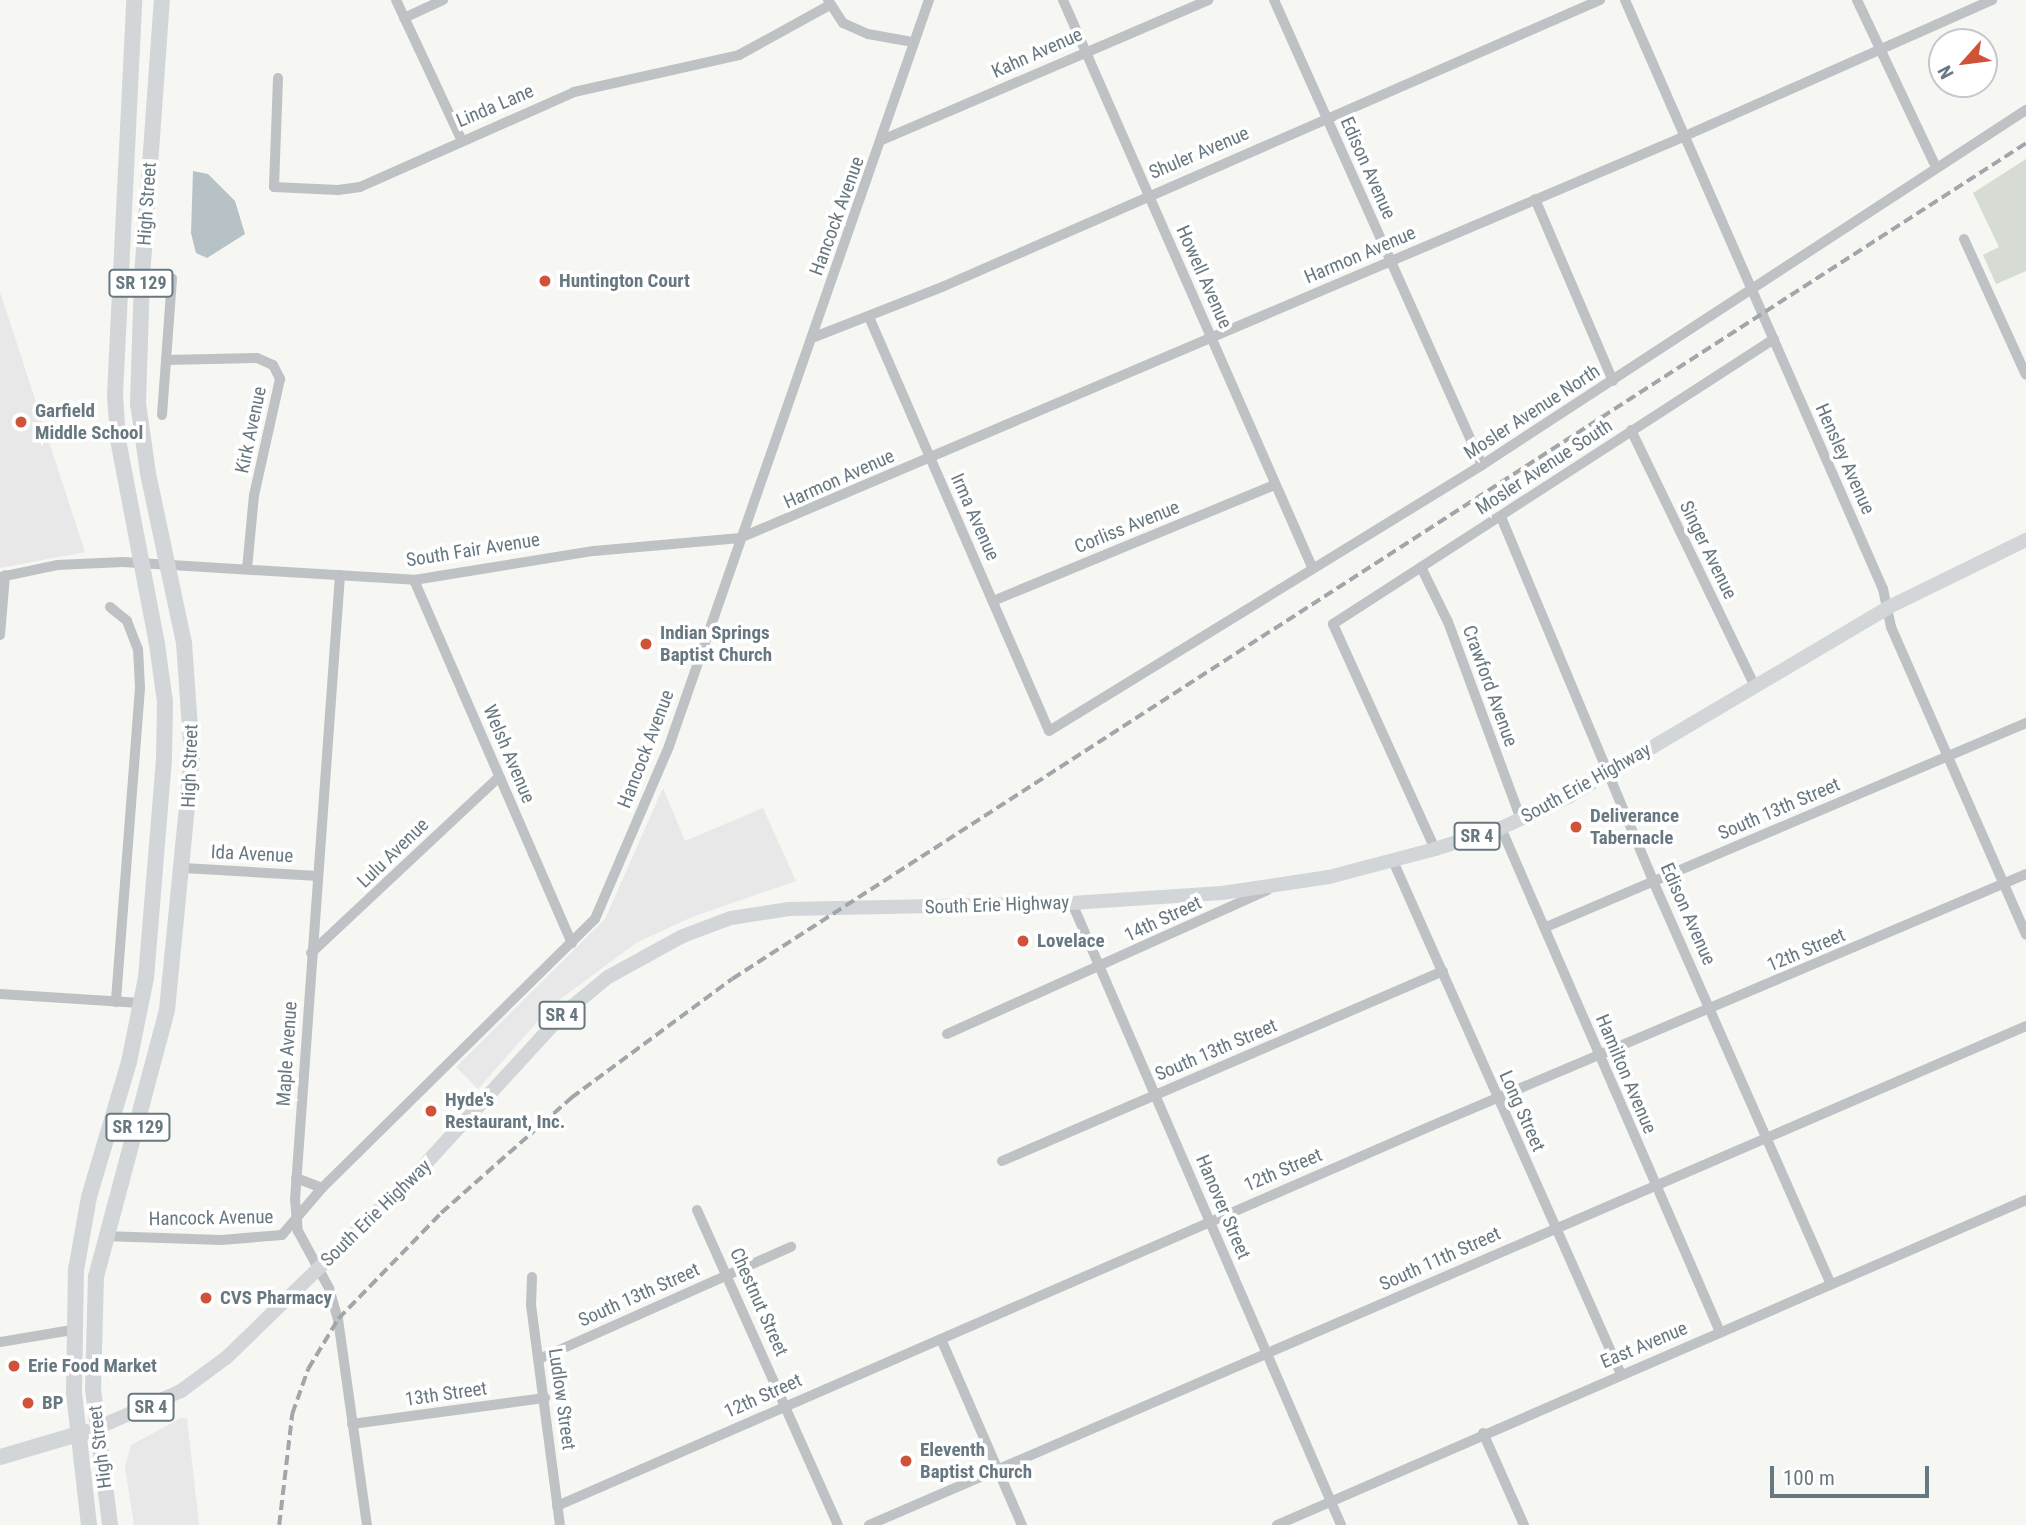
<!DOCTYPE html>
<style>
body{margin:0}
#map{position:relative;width:2026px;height:1525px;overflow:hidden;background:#f6f6f3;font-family:"Roboto Condensed",sans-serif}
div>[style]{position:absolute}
.built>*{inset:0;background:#e7e8e7}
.green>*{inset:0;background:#d6dbd3}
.water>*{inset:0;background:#b6c2c5}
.minor>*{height:10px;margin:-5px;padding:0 5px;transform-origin:5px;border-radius:5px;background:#bec2c5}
.major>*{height:14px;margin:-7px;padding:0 7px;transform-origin:7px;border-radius:7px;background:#d2d6d9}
.highway>*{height:16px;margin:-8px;padding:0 8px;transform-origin:8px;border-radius:8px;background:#d2d6d9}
.rail>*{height:3.5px;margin-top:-1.75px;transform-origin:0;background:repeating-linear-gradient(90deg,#a0a6aa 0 10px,transparent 0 15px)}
.dots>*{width:19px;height:19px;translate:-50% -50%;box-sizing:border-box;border:4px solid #fff;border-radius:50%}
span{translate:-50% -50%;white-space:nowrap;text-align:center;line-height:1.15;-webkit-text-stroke:7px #fff;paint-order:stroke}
.shield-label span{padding:2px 5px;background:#fff;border:2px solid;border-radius:5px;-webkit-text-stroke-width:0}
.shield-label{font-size:18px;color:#687881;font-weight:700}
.street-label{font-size:19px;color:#687881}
.poi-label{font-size:19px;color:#687881;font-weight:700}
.left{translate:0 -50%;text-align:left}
.north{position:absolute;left:1928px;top:28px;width:70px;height:70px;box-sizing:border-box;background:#fff;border:2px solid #c3c9cd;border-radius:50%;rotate:242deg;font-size:19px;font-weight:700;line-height:28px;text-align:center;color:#687881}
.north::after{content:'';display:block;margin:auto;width:24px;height:32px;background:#d05339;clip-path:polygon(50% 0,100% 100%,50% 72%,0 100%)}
.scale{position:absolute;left:1770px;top:1466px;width:159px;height:32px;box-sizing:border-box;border:4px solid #687881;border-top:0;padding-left:9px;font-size:21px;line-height:24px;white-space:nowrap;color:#687881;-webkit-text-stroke:5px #fff;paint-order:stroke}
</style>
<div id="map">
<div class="built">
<i style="clip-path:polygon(0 292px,85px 552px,0 568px)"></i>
<i style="clip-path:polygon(663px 788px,685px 841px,763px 808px,796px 881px,692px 917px,636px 943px,551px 1006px,478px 1089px,456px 1067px,605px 919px)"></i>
<i style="clip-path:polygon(181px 1418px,187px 1419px,199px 1525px,134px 1525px,125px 1467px,131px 1445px)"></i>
</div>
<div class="green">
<i style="clip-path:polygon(2026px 159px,2026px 271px,1996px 284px,1983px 255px,1999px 247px,1973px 193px)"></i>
</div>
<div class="water">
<i style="clip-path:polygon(193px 171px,208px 174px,235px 201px,245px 234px,207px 258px,196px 253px,191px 233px)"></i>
</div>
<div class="minor">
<i style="left:396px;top:0;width:153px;rotate:64.9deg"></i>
<i style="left:828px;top:0;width:27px;rotate:57deg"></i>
<i style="left:843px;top:23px;width:27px;rotate:24deg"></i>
<i style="left:868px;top:34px;width:46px;rotate:10.1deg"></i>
<i style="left:1063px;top:0;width:619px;rotate:66.29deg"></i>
<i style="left:1274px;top:0;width:509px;rotate:65.9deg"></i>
<i style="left:1625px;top:0;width:643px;rotate:66.35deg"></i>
<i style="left:1883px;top:589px;width:39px;rotate:78deg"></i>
<i style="left:1891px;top:627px;width:336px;rotate:66.3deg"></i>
<i style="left:1857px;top:0;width:185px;rotate:64.7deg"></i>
<i style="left:404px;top:18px;width:43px;rotate:-24.8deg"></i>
<i style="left:278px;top:78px;width:109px;rotate:92.1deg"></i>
<i style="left:274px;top:187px;width:64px;rotate:2.7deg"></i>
<i style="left:338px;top:190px;width:22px;rotate:-8deg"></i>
<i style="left:360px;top:187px;width:234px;rotate:-23.9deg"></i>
<i style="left:574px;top:92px;width:169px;rotate:-12.6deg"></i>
<i style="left:739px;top:55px;width:104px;rotate:-28.8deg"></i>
<i style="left:882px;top:140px;width:355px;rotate:-23.2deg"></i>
<i style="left:1535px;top:199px;width:198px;rotate:66.8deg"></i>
<i style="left:1964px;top:239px;width:149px;rotate:65.5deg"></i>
<i style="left:869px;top:317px;width:451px;rotate:66.5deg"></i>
<i style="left:1049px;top:731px;width:508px;rotate:-31.56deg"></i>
<i style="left:1482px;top:465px;width:650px;rotate:-33.13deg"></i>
<i style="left:812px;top:338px;width:140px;rotate:-21.4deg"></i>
<i style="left:942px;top:287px;width:718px;rotate:-23.57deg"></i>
<i style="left:166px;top:360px;width:91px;rotate:-1.3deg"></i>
<i style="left:257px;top:358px;width:17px;rotate:24deg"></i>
<i style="left:273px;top:365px;width:16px;rotate:63deg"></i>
<i style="left:280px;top:379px;width:119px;rotate:102.6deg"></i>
<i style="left:254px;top:495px;width:74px;rotate:95.4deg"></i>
<i style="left:162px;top:415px;width:137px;rotate:-85.8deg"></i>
<i style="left:1631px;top:430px;width:282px;rotate:64.2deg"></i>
<i style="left:1501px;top:517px;width:394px;rotate:67.3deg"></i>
<i style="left:1653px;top:881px;width:441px;rotate:66.2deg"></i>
<i style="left:1421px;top:567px;width:61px;rotate:63.9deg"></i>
<i style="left:1448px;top:622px;width:210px;rotate:69.7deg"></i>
<i style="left:340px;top:575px;width:626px;rotate:94.12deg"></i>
<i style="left:295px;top:1199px;width:32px;rotate:85deg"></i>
<i style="left:298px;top:1231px;width:65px;rotate:61.5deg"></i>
<i style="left:329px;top:1288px;width:32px;rotate:74deg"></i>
<i style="left:338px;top:1319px;width:208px;rotate:82deg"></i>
<i style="left:0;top:577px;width:58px;rotate:-11.9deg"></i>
<i style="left:57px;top:565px;width:66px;rotate:-2.6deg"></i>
<i style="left:123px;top:562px;width:292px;rotate:3.5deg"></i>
<i style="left:414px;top:580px;width:182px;rotate:-9.2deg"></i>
<i style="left:594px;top:551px;width:147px;rotate:-5.1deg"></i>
<i style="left:740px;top:538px;width:1027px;rotate:-23.04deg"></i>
<i style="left:1685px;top:136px;width:336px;rotate:-23.9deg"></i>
<i style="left:414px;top:580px;width:396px;rotate:66.5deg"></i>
<i style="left:993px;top:601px;width:305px;rotate:-22.4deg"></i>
<i style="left:110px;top:607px;width:22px;rotate:39deg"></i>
<i style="left:127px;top:621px;width:30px;rotate:69deg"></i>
<i style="left:138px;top:649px;width:39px;rotate:87deg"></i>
<i style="left:140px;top:688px;width:315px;rotate:94.4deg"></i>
<i style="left:0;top:635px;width:60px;rotate:-85.2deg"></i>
<i style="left:1501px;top:828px;width:550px;rotate:66.51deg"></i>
<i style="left:1435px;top:849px;width:247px;rotate:-114.4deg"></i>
<i style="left:1333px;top:624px;width:525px;rotate:-32.87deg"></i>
<i style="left:1393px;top:861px;width:561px;rotate:66.04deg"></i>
<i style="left:184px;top:868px;width:134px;rotate:3.4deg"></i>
<i style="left:1072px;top:903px;width:678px;rotate:66.61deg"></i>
<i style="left:1546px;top:927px;width:522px;rotate:-23.03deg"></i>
<i style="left:311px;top:953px;width:258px;rotate:-43.1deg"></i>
<i style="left:0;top:994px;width:141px;rotate:3.7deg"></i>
<i style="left:947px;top:1034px;width:351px;rotate:-24.2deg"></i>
<i style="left:1002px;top:1161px;width:480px;rotate:-23.3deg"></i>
<i style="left:296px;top:1178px;width:28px;rotate:21deg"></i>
<i style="left:697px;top:1210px;width:345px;rotate:65.9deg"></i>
<i style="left:104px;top:1236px;width:117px;rotate:2deg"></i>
<i style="left:221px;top:1240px;width:61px;rotate:-4.7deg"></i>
<i style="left:282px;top:1235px;width:62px;rotate:-49.6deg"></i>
<i style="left:322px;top:1188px;width:383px;rotate:-44.6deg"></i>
<i style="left:595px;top:919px;width:188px;rotate:-66.8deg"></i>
<i style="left:669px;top:746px;width:790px;rotate:-70.79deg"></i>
<i style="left:532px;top:1277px;width:28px;rotate:92deg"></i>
<i style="left:531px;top:1305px;width:222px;rotate:82.5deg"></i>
<i style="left:941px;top:1339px;width:203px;rotate:66.5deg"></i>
<i style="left:0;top:1342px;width:73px;rotate:-9.5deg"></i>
<i style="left:539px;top:1359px;width:276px;rotate:-24deg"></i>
<i style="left:352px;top:1424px;width:195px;rotate:-7.7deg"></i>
<i style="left:1483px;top:1433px;width:101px;rotate:66deg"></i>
<i style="left:557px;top:1506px;width:953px;rotate:-23.5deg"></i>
<i style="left:1431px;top:1126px;width:646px;rotate:-22.95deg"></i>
<i style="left:869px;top:1525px;width:1260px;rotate:-23.33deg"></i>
<i style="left:1277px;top:1525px;width:816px;rotate:-23.46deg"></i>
</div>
<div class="major">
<i style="left:97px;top:1428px;width:92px;rotate:-23.8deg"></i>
<i style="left:181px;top:1391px;width:57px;rotate:-36.5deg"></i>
<i style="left:227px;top:1357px;width:267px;rotate:-44.1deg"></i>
<i style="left:419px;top:1171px;width:213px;rotate:-47.5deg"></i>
<i style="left:563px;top:1014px;width:58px;rotate:-39.4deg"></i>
<i style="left:608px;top:977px;width:85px;rotate:-28.7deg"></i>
<i style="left:683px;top:936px;width:51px;rotate:-20.6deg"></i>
<i style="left:731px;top:918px;width:59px;rotate:-8.8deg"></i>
<i style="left:789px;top:909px;width:283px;rotate:-1.2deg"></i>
<i style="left:1072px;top:903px;width:150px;rotate:-3.8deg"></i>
<i style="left:1222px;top:893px;width:108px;rotate:-8.5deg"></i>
<i style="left:1329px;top:877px;width:110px;rotate:-14.8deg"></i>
<i style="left:1435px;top:849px;width:69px;rotate:-17.7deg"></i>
<i style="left:1501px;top:828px;width:74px;rotate:-24.8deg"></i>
<i style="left:1568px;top:797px;width:371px;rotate:-30.6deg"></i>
<i style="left:1887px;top:608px;width:155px;rotate:-26.1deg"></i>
</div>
<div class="highway">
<i style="left:0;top:1457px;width:89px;rotate:-16.4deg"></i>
<i style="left:89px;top:1525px;width:132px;rotate:-96.5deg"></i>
<i style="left:74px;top:1394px;width:124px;rotate:-89.1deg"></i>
<i style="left:76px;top:1270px;width:74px;rotate:-79.9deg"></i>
<i style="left:89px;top:1197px;width:141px;rotate:-73.5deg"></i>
<i style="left:129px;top:1062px;width:86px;rotate:-78.6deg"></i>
<i style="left:146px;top:978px;width:220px;rotate:-85.3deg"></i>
<i style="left:164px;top:759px;width:57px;rotate:-89deg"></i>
<i style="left:165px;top:702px;width:59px;rotate:-97.9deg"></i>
<i style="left:157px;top:644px;width:208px;rotate:-100.8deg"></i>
<i style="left:118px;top:440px;width:45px;rotate:-93.8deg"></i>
<i style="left:115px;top:395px;width:395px;rotate:-87.2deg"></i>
<i style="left:110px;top:1525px;width:137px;rotate:-97.1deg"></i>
<i style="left:93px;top:1389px;width:112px;rotate:-88.5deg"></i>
<i style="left:96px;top:1277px;width:276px;rotate:-75.1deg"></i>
<i style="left:167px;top:1010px;width:254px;rotate:-84.4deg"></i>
<i style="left:192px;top:757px;width:114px;rotate:-94deg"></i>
<i style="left:184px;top:643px;width:174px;rotate:-102deg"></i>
<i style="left:148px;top:473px;width:70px;rotate:-98.2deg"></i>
<i style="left:138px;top:404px;width:127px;rotate:-88.2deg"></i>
<i style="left:142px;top:277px;width:278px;rotate:-85.9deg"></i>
</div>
<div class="rail">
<i style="left:279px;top:1525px;width:112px;rotate:-83.3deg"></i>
<i style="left:292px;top:1414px;width:48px;rotate:-70.4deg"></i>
<i style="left:308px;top:1369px;width:58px;rotate:-59deg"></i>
<i style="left:338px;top:1319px;width:148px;rotate:-45.8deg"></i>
<i style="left:441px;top:1213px;width:174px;rotate:-41.5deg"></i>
<i style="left:571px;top:1098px;width:200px;rotate:-36.5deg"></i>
<i style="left:732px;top:979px;width:1541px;rotate:-32.86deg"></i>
</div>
<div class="dots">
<i style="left:545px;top:281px;background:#d05339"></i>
<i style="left:21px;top:422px;background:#d05339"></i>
<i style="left:646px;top:644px;background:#d05339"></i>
<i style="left:1576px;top:827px;background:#d05339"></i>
<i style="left:1023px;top:941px;background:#d05339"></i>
<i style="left:431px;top:1111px;background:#d05339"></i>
<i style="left:206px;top:1298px;background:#d05339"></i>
<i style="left:14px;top:1366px;background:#d05339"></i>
<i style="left:28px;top:1403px;background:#d05339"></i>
<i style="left:906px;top:1461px;background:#d05339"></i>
</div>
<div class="shield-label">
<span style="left:141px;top:283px">SR 129</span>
<span style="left:1477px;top:836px">SR 4</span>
<span style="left:562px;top:1015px">SR 4</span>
<span style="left:138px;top:1127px">SR 129</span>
<span style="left:151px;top:1407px">SR 4</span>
</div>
<div class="street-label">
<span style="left:1037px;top:53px;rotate:-24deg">Kahn Avenue</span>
<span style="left:495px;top:106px;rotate:-23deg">Linda Lane</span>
<span style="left:1199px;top:153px;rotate:-23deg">Shuler Avenue</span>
<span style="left:1368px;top:168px;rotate:66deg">Edison Avenue</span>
<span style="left:147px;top:204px;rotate:-86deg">High Street</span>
<span style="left:837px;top:216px;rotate:-70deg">Hancock Avenue</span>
<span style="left:1360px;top:255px;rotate:-23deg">Harmon Avenue</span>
<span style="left:1204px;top:277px;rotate:66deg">Howell Avenue</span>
<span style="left:1532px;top:412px;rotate:-33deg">Mosler Avenue North</span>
<span style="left:251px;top:430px;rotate:-78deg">Kirk Avenue</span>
<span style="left:1845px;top:459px;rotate:66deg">Hensley Avenue</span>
<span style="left:1544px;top:467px;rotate:-33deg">Mosler Avenue South</span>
<span style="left:839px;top:479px;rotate:-24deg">Harmon Avenue</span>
<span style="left:975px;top:517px;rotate:66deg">Irma Avenue</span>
<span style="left:1127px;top:527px;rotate:-22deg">Corliss Avenue</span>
<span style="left:473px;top:550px;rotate:-9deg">South Fair Avenue</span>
<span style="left:1708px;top:550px;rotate:64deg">Singer Avenue</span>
<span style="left:1490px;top:686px;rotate:70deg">Crawford Avenue</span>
<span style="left:646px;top:749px;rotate:-69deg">Hancock Avenue</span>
<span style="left:509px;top:754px;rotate:67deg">Welsh Avenue</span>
<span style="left:190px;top:766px;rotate:-88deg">High Street</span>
<span style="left:1586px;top:783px;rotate:-29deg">South Erie Highway</span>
<span style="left:1779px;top:809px;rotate:-23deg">South 13th Street</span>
<span style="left:393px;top:853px;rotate:-44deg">Lulu Avenue</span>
<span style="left:252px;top:854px;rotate:3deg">Ida Avenue</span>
<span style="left:997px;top:905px;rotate:-2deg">South Erie Highway</span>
<span style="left:1688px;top:914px;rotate:66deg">Edison Avenue</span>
<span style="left:1163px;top:919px;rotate:-25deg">14th Street</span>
<span style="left:1806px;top:950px;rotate:-23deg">12th Street</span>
<span style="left:1216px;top:1050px;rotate:-23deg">South 13th Street</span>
<span style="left:287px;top:1054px;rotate:-86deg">Maple Avenue</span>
<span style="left:1626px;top:1074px;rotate:67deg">Hamilton Avenue</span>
<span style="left:1522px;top:1111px;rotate:66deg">Long Street</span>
<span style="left:1283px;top:1170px;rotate:-23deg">12th Street</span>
<span style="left:1223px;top:1207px;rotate:67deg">Hanover Street</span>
<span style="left:376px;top:1213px;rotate:-44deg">South Erie Highway</span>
<span style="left:211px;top:1218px;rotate:-1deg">Hancock Avenue</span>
<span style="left:1440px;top:1259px;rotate:-24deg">South 11th Street</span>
<span style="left:639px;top:1295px;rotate:-24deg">South 13th Street</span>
<span style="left:759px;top:1302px;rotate:66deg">Chestnut Street</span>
<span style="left:1644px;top:1345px;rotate:-23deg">East Avenue</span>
<span style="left:446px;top:1394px;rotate:-8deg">13th Street</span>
<span style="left:763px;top:1396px;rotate:-24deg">12th Street</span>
<span style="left:562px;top:1399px;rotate:82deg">Ludlow Street</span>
<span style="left:100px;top:1447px;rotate:-97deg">High Street</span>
</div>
<div class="poi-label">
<span class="left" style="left:559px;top:281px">Huntington Court</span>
<span class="left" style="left:35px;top:422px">Garfield<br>Middle School</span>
<span class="left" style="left:660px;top:644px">Indian Springs<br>Baptist Church</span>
<span class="left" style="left:1590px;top:827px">Deliverance<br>Tabernacle</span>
<span class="left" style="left:1037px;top:941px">Lovelace</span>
<span class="left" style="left:445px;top:1111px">Hyde's<br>Restaurant, Inc.</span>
<span class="left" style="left:220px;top:1298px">CVS Pharmacy</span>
<span class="left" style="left:28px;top:1366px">Erie Food Market</span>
<span class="left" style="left:42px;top:1403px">BP</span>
<span class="left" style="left:920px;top:1461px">Eleventh<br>Baptist Church</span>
</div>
<div class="north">N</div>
<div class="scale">100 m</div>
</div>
